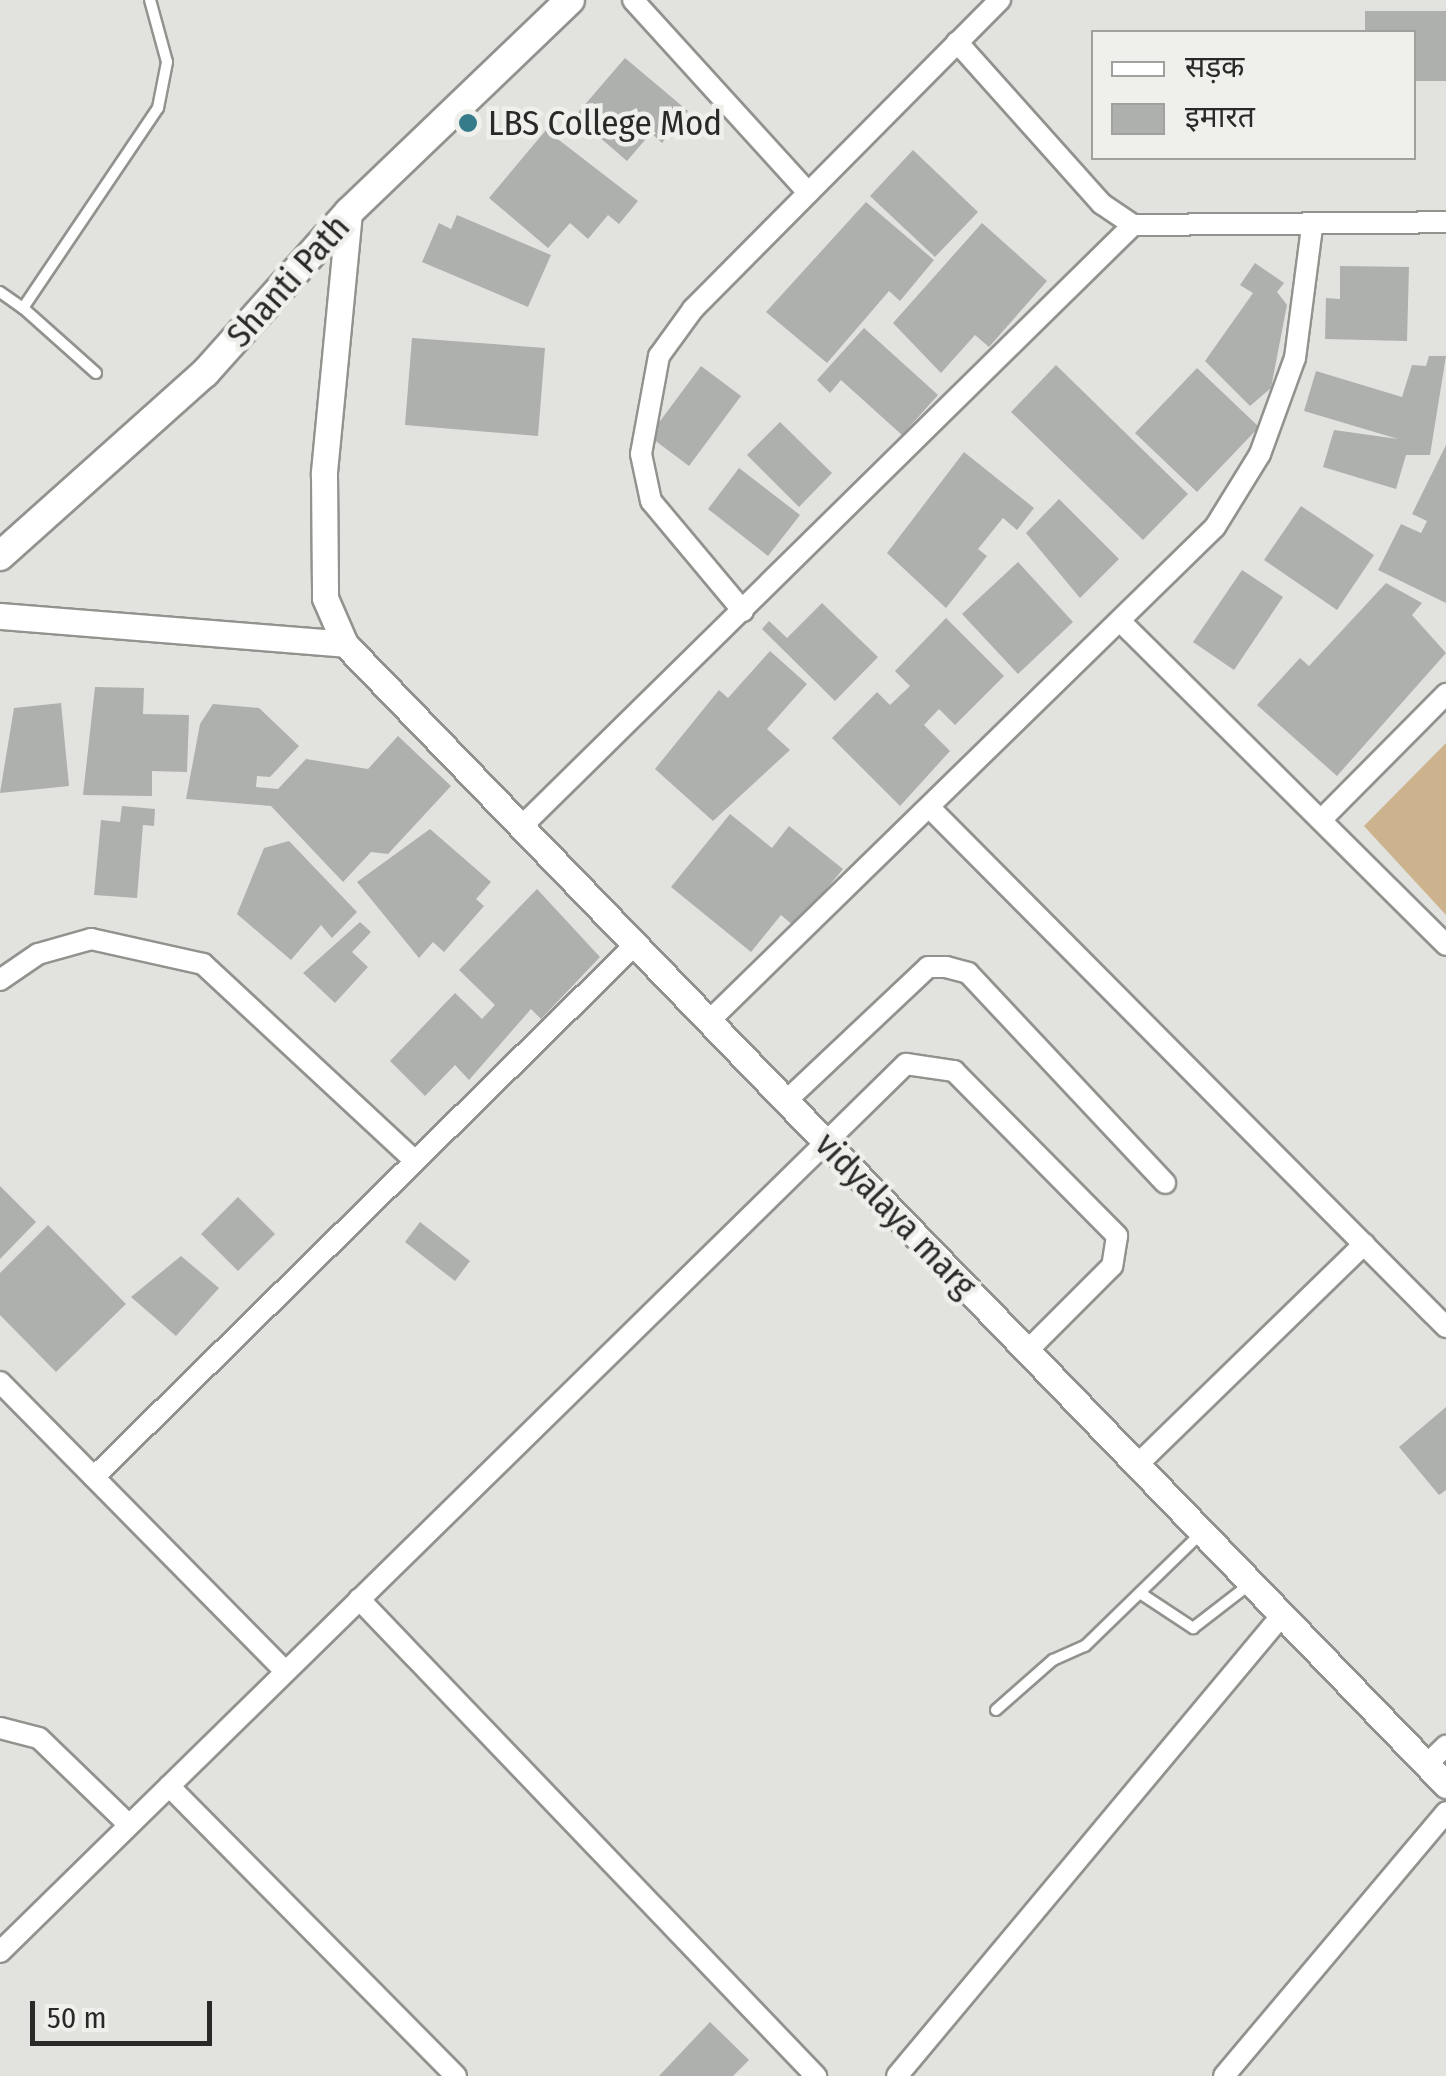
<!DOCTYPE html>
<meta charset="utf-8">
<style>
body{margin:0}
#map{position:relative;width:1446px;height:2076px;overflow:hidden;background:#e2e3de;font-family:"Fira Sans Condensed","Noto Sans Devanagari",sans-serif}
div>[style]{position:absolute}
.green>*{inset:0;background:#ccb38e}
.building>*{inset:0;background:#adb0ac}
.roads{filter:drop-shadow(2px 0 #92928e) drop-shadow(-2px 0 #92928e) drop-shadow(0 2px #92928e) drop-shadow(0 -2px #92928e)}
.service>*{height:10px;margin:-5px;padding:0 5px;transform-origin:5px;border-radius:5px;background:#fff}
.minor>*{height:20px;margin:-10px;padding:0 10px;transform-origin:10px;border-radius:10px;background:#fff}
.tertiary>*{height:25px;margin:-12.5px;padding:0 12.5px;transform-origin:12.5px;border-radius:12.5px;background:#fff}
.secondary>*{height:28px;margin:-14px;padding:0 14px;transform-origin:14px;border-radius:14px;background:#fff}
.dots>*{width:28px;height:28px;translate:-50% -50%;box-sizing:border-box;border:5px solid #eff0eb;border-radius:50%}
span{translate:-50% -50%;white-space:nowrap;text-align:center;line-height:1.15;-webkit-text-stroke:9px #eff0eb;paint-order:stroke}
.poi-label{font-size:35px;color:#292927}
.left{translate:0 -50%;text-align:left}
.street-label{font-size:35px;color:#292927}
.legend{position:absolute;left:1091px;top:30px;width:325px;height:130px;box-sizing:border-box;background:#eff0eb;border:2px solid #a0a09d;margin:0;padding:12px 18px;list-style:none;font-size:30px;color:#292927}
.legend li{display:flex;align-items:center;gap:20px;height:50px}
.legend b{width:50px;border:2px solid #a0a09d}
.scale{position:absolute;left:30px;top:2001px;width:182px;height:45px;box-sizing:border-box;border:5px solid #292927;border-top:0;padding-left:12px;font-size:30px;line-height:35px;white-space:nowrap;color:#292927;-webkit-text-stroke:8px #eff0eb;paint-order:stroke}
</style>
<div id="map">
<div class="green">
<i style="clip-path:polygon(1446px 743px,1446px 915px,1364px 826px)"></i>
</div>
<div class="building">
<i style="clip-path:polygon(1365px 11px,1446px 11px,1446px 81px,1414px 81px,1414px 32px,1365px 32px)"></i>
<i style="clip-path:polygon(625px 58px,688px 111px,662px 143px,651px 133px,627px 161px,575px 116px)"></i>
<i style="clip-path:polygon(546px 130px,638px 201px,619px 224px,608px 215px,588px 239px,570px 223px,548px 248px,489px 198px)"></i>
<i style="clip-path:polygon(913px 150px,978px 212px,935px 257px,870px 196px)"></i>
<i style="clip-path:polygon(866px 202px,934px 260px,900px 301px,889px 291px,827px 363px,766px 312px)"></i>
<i style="clip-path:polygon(457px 215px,551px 255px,528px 307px,422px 262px,439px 223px,451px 229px)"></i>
<i style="clip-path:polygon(982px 223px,1047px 281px,989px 347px,975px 335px,941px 373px,893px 323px)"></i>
<i style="clip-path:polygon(1255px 263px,1284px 283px,1277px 292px,1287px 305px,1271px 388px,1250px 406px,1205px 361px,1253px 293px,1240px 285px)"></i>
<i style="clip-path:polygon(1340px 266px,1409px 267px,1407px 341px,1325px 339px,1326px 298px,1340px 299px)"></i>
<i style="clip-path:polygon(864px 328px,938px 395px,902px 435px,841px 380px,830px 393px,817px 380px)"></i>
<i style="clip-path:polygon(412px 338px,545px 348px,538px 436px,405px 425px)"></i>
<i style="clip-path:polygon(1429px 356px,1446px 356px,1430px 455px,1406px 455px,1396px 489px,1323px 467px,1334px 430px,1398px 439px,1304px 411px,1316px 371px,1402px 397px,1412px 365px,1426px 366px)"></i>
<i style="clip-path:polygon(1056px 365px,1188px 494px,1143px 540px,1011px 412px)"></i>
<i style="clip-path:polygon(701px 366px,741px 396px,689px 466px,649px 436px)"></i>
<i style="clip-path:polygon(1197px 368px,1259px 427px,1197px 492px,1135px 433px)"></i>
<i style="clip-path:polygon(780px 422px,832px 473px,799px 507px,747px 455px)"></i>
<i style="clip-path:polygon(1446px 445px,1446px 603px,1378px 570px,1401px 524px,1421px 533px,1427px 521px,1412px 514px)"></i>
<i style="clip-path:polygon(964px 452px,1034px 508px,1017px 530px,1003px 518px,978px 549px,987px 556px,946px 608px,887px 553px)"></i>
<i style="clip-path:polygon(739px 468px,800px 515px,768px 556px,708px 509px)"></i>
<i style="clip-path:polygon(1059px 499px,1119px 559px,1080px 598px,1026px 533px)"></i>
<i style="clip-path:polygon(1301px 506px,1374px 555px,1337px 610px,1264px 560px)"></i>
<i style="clip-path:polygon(1018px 562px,1073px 622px,1018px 674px,962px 614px)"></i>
<i style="clip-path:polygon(1242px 570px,1283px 597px,1234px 670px,1193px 642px)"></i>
<i style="clip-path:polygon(1386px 583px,1422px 603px,1412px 615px,1446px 653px,1337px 776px,1257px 705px,1300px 658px,1309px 666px)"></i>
<i style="clip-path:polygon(822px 603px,878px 657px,835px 701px,762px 629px,769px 621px,787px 638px)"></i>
<i style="clip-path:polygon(946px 618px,1004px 676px,955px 725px,939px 709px,924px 725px,950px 751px,900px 806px,832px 738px,877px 692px,890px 705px,910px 686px,895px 671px)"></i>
<i style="clip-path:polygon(770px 651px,807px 684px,767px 729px,790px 750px,713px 821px,655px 769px,719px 690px,728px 698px)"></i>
<i style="clip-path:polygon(95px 687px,144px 688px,143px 714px,189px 715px,187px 772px,152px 771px,152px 796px,83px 795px)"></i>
<i style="clip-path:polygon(61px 703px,69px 786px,0 793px,14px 708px)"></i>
<i style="clip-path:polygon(213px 704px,259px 708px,299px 746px,270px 777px,257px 776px,256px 787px,278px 789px,306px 759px,368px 769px,398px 736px,451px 786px,388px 854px,371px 852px,343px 882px,271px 806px,186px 799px,200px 724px)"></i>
<i style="clip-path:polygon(122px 806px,155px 809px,154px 826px,143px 825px,137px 898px,94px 895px,101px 820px,120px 822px)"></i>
<i style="clip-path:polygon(730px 814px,772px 848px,789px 826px,843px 869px,795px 927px,781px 915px,751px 952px,671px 887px)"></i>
<i style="clip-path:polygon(430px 829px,491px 882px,476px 899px,484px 906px,444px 952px,433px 942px,419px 958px,357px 882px)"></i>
<i style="clip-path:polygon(289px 841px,357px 912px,332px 938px,321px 925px,291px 960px,237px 914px,264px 848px)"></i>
<i style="clip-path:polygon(537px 889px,600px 957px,541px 1019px,531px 1009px,469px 1080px,455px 1065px,425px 1096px,390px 1061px,455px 993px,482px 1019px,495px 1005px,459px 970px)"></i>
<i style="clip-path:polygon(360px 922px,371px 932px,352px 952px,368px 967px,335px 1003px,303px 973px)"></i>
<i style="clip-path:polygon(0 1186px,36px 1222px,0 1259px)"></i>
<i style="clip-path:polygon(238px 1197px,275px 1234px,238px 1271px,201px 1234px)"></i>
<i style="clip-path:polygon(420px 1222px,470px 1261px,455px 1281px,405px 1242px)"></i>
<i style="clip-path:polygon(48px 1225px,126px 1304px,56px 1372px,0 1315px,0 1273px)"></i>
<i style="clip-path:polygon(181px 1256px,219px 1288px,176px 1336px,131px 1297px)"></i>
<i style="clip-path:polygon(1446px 1407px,1446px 1490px,1439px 1495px,1399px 1447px)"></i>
<i style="clip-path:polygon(710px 2022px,749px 2060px,733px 2076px,659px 2076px)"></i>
</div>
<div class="roads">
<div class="service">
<i style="left:0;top:292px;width:28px;rotate:35deg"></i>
<i style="left:96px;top:373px;width:98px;rotate:-138.3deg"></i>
<i style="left:23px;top:308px;width:241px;rotate:-56deg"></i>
<i style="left:158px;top:108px;width:47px;rotate:-78.9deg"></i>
<i style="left:167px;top:62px;width:64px;rotate:-105.3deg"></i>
<i style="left:1140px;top:1593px;width:64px;rotate:33.4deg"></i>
<i style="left:1193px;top:1628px;width:72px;rotate:-37.7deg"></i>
<i style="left:996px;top:1710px;width:76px;rotate:-41.3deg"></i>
<i style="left:1053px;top:1660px;width:35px;rotate:-24deg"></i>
<i style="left:1085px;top:1646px;width:162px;rotate:-44.2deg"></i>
</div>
<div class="minor">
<i style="left:633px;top:0;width:260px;rotate:47.7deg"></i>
<i style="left:957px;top:42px;width:217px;rotate:48.2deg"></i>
<i style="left:1102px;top:204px;width:37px;rotate:34deg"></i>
<i style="left:1133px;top:225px;width:313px;rotate:-0.5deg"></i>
<i style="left:743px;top:611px;width:143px;rotate:-129.9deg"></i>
<i style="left:651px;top:501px;width:48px;rotate:-102deg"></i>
<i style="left:641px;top:454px;width:100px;rotate:-79.6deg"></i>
<i style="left:659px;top:356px;width:58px;rotate:-54.1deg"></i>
<i style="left:693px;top:309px;width:436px;rotate:-45.2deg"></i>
<i style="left:1124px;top:625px;width:454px;rotate:44.8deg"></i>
<i style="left:933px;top:811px;width:728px;rotate:45.17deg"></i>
<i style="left:1323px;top:818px;width:175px;rotate:-45.2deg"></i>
<i style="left:521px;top:827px;width:858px;rotate:-44.53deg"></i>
<i style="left:0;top:980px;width:46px;rotate:-34.4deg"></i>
<i style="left:38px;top:954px;width:55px;rotate:-15.8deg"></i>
<i style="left:91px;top:939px;width:115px;rotate:12.6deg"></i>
<i style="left:203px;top:964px;width:289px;rotate:42.9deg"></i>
<i style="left:709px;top:1021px;width:707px;rotate:-44.31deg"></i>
<i style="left:1215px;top:527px;width:86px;rotate:-58.3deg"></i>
<i style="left:1260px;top:454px;width:102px;rotate:-70deg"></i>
<i style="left:1295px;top:358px;width:132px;rotate:-82.6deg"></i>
<i style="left:786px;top:1101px;width:195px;rotate:-43.3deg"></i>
<i style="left:928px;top:967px;width:18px"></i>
<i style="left:946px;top:967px;width:23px;rotate:15deg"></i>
<i style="left:968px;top:973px;width:288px;rotate:46.8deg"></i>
<i style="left:0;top:1382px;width:406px;rotate:45.4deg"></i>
<i style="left:1137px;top:1465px;width:317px;rotate:-44.2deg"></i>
<i style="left:94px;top:1477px;width:759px;rotate:-44.52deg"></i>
<i style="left:359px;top:1599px;width:661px;rotate:46.23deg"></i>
<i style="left:0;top:1728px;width:40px;rotate:14.4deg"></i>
<i style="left:39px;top:1738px;width:125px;rotate:44deg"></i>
<i style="left:1426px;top:1765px;width:28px;rotate:-44deg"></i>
<i style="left:169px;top:1786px;width:408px;rotate:45.3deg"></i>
<i style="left:0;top:1952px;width:1269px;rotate:-44.43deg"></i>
<i style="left:906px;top:1064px;width:49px;rotate:8.3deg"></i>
<i style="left:954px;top:1071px;width:232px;rotate:45.3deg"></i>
<i style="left:1117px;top:1236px;width:30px;rotate:99deg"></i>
<i style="left:1112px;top:1266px;width:120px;rotate:135deg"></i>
<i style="left:897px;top:2076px;width:601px;rotate:-50.13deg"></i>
<i style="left:1224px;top:2076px;width:345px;rotate:-49.9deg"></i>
</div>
<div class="tertiary">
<i style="left:349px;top:212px;width:263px;rotate:95.5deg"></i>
<i style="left:324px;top:474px;width:124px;rotate:89.5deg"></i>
<i style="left:325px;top:598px;width:50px;rotate:66.5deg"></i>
<i style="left:345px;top:644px;width:1586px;rotate:46.02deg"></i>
<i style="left:0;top:616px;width:346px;rotate:4.6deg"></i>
</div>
<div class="secondary">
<i style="left:0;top:556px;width:275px;rotate:-41.8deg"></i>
<i style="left:205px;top:373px;width:216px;rotate:-48.2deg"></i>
<i style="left:349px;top:212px;width:306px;rotate:-43.8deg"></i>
</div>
</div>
<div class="dots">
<i style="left:468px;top:123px;background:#367b89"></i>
</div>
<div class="poi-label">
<span class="left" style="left:488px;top:123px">LBS College Mod</span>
</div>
<div class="street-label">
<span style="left:288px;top:281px;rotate:-48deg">Shanti Path</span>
<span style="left:896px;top:1215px;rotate:46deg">vidyalaya marg</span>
</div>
<ul class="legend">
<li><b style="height:12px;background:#fff"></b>सड़क</li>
<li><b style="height:28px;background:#adb0ac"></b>इमारत</li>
</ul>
<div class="scale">50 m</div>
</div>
